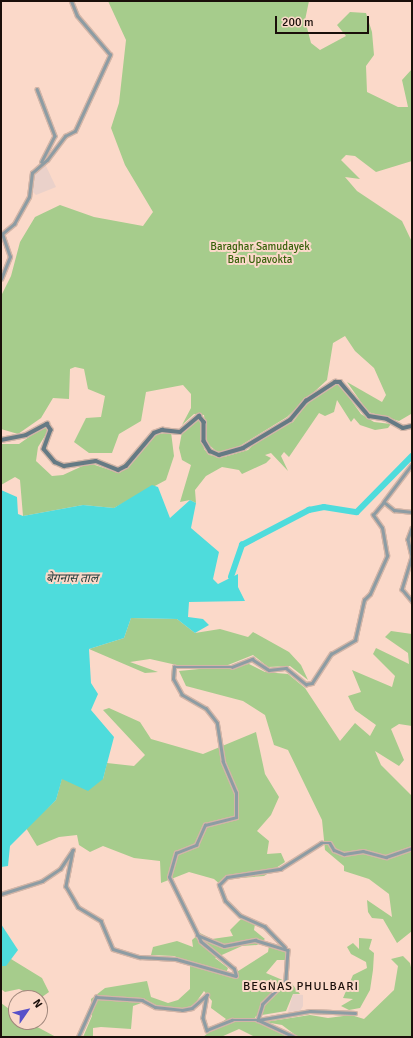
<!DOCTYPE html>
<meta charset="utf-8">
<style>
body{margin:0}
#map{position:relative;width:413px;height:1038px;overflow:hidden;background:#fbd9c9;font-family:Signika,"Noto Sans Devanagari",sans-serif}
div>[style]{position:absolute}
.education>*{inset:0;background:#ead1ca}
.green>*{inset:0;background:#a6cc8c}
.water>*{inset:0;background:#4edcdc}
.river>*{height:5.5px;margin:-2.75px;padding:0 2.75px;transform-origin:2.75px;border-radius:2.75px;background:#4edcdc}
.roads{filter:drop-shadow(1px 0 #d2b5a7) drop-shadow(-1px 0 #d2b5a7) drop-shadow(0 1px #d2b5a7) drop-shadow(0 -1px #d2b5a7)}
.street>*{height:2.5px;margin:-1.25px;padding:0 1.25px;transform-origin:1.25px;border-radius:1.25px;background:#8d9ca3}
.secondary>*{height:3.5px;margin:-1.75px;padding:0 1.75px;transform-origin:1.75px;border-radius:1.75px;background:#657a84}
span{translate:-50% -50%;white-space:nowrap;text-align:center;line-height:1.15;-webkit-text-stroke:4px #fbd9c9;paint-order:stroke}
.park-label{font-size:11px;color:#39620c}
.water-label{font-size:12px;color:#253d3c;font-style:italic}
.neighbourhood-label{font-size:12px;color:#1a0f0a;letter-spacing:1px}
.frame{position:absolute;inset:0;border:2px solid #1a0f0a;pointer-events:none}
.north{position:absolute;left:8px;top:990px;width:40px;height:40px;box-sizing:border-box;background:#fbd9c9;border:1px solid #a1887d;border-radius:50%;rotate:56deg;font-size:11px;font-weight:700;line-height:16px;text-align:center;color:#1a0f0a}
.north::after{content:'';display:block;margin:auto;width:14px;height:18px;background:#5851c9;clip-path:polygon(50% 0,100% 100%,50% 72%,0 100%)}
.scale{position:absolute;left:275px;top:16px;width:94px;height:18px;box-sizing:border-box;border:2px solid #1a0f0a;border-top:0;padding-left:5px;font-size:12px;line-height:14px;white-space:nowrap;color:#1a0f0a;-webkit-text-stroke:3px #fbd9c9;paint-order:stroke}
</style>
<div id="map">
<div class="education">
<i style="clip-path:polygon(45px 164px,56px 187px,36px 195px,32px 191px,33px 175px)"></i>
<i style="clip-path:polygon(293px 994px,303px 995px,303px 1006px,300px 1011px,288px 1012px)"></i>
</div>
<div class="green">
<i style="clip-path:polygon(108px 1px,309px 1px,305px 20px,311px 43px,320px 50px,346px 36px,337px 25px,350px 12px,366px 13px,372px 32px,374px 55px,366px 66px,367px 92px,398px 107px,408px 107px,402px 80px,412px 69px,412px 161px,376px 172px,355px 156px,346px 155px,341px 160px,360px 179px,345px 177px,357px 191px,402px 221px,412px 242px,411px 414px,399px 421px,368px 412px,347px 382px,382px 402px,386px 395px,374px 368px,355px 351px,345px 336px,333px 343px,327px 380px,287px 417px,230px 452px,217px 452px,207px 443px,204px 415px,194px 414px,182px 425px,191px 408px,191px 394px,183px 385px,146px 392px,141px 421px,119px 434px,112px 453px,89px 453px,74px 442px,86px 418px,101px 417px,105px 396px,88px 389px,84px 369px,75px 367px,70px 369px,69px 399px,53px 398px,41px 418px,18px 434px,1px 429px,1px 296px,11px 276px,20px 242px,35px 217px,60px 205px,94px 217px,143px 226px,153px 212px,125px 165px,111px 128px,119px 103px,126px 40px)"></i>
<i style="clip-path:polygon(338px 382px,361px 414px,374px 422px,391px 424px,388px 428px,375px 430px,360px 425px,354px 418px,351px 422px,337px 400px,334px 412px,325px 416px,319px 413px,289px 457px,284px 452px,281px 456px,288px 471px,271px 453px,265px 455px,271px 458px,266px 463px,242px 474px,239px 470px,222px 467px,206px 476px,195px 490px,196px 503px,190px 500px,180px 502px,191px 465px,182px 460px,179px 448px,182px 432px,196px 418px,201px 419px,204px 449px,209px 455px,224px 457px,248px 450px,264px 434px,293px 422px,311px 398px)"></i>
<i style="clip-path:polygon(46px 425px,48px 431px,38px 447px,36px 461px,52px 476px,63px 475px,89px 463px,119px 473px,153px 435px,171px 432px,174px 456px,166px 480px,114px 508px,83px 505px,23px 516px,20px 480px,15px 477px,1px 485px,1px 444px,19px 444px)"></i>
<i style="clip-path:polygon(131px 618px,177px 619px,195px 633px,220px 629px,248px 637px,253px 632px,289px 652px,301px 665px,308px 680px,290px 666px,268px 667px,253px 655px,228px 665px,181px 666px,150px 659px,130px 662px,158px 672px,145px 673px,89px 649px,124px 638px)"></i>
<i style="clip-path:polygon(391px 631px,412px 634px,412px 726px,399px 724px,391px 729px,404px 760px,399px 766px,375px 751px,381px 765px,412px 796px,412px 931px,397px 943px,383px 919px,372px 918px,368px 912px,367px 900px,392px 917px,389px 894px,369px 879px,344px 871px,344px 866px,325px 850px,322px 820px,288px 750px,274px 745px,265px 715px,243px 701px,186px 686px,179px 671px,249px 664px,265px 672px,288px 674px,305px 688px,340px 741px,355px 723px,370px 736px,376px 725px,355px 710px,348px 696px,361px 692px,352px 670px,392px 687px,395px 676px,373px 654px,376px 648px,409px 664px,408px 653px,385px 637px)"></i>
<i style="clip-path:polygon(109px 708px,140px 722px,151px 739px,203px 754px,256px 732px,265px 774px,279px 797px,271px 815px,257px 831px,269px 841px,267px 854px,281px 853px,285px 862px,264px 876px,228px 879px,222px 886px,214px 879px,189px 872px,161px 883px,160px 861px,134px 858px,103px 846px,90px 852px,79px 845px,77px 835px,59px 837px,37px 846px,26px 828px,56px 800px,62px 778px,103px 779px,107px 763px,134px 766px,145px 755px,103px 710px)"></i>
<i style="clip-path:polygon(241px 919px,255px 924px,254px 930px,265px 939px,257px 945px,242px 946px,215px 958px,228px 968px,226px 973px,232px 975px,268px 952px,269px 946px,285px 951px,286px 960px,277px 960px,266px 973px,292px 984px,300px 994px,293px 994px,286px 1011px,256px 1016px,254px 1020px,288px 1037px,255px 1037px,239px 1029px,221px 1037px,203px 1037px,226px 1019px,211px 1008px,212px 1001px,204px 991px,189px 1012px,153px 1008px,144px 1002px,133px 1006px,131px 1029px,101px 1027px,93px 1028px,93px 1037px,83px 1037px,92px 1016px,91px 999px,105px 988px,147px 981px,151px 997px,168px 1003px,178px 1000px,190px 989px,190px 966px,197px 966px,174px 956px,151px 955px,153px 947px,177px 941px,193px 947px,192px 940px,200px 933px,212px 939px,233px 936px,230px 930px)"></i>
<i style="clip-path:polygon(359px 938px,372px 939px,369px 949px,374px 953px,373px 970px,370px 990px,360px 1008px,349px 1010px,341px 1006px,353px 999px,343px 998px,353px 975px,367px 968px,366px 962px,351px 954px,347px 947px,353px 943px,359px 949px)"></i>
<i style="clip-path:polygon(403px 956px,410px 963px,412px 972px,412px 1037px,298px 1037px,282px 1025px,265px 1022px,310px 1015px,328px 1018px,351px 1015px,364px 1019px,394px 990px,398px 966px,391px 959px)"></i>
<i style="clip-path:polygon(11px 959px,42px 978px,49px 992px,42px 997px,48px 1008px,41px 1006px,40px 998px,19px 989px,5px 992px,1px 989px,1px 966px)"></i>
<i style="clip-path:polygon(1px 1003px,16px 1014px,16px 1022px,28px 1022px,56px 1037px,1px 1037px)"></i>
</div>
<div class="water">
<i style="clip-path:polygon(152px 485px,158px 487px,170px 518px,190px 500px,196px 503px,191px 528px,219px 552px,213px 579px,218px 584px,238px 574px,238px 587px,245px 601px,189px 602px,188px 617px,203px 619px,209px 625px,195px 633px,177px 619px,131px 618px,124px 638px,89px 649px,91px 683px,98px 694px,91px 710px,114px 737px,103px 779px,88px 791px,62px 779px,56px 800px,10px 846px,8px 866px,1px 867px,1px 490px,17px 497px,18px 514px,23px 516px,83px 505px,114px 508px)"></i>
<i style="clip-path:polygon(1px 924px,18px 950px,6px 966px,1px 966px)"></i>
</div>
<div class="river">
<i style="left:231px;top:577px;width:34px;rotate:-71deg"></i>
<i style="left:242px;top:545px;width:76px;rotate:-27.6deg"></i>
<i style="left:309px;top:510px;width:15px;rotate:-11deg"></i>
<i style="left:324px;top:507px;width:33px;rotate:9deg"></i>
<i style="left:357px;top:512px;width:78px;rotate:-45.5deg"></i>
</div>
<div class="roads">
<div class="street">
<i style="left:37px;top:89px;width:50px;rotate:69deg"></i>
<i style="left:55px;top:136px;width:29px;rotate:117deg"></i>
<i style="left:1px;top:279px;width:24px;rotate:-68deg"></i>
<i style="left:10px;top:257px;width:24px;rotate:-109deg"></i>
<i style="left:2px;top:234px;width:16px;rotate:-40deg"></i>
<i style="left:14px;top:224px;width:31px;rotate:-61deg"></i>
<i style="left:29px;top:197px;width:24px;rotate:-83deg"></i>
<i style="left:32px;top:173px;width:20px;rotate:-41deg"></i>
<i style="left:47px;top:160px;width:30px;rotate:-53deg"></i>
<i style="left:65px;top:136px;width:11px;rotate:-27deg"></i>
<i style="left:75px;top:131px;width:84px;rotate:-65.3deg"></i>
<i style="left:110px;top:55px;width:51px;rotate:-130.2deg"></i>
<i style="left:77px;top:16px;width:16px;rotate:-112deg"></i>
<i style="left:412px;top:465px;width:46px;rotate:127.1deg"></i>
<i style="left:384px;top:502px;width:13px;rotate:39deg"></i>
<i style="left:394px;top:510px;width:18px;rotate:6deg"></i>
<i style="left:412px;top:528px;width:12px;rotate:110deg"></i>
<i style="left:408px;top:539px;width:18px;rotate:77deg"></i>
<i style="left:412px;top:557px;width:34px;rotate:107deg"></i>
<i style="left:402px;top:589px;width:16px;rotate:50deg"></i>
<i style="left:1px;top:894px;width:43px;rotate:-17.6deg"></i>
<i style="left:42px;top:881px;width:22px;rotate:-34deg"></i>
<i style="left:60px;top:869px;width:23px;rotate:-56deg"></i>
<i style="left:73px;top:850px;width:37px;rotate:101deg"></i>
<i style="left:66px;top:886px;width:24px;rotate:60deg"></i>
<i style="left:78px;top:907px;width:27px;rotate:31deg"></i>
<i style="left:101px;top:921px;width:30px;rotate:67deg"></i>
<i style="left:113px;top:949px;width:28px;rotate:17deg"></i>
<i style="left:140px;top:957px;width:36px;rotate:3deg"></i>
<i style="left:176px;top:959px;width:62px;rotate:15.8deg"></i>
<i style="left:236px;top:976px;width:7px;rotate:-106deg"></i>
<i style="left:234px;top:969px;width:43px;rotate:-140.7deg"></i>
<i style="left:201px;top:942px;width:72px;rotate:-116.2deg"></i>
<i style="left:169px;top:877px;width:25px;rotate:-74deg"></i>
<i style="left:176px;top:853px;width:22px;rotate:-22deg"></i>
<i style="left:196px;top:845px;width:22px;rotate:-66deg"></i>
<i style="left:205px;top:825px;width:32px;rotate:-14deg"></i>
<i style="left:236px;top:817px;width:24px;rotate:-90deg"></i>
<i style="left:236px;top:793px;width:34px;rotate:-113deg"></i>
<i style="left:223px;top:762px;width:39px;rotate:-99deg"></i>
<i style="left:217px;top:723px;width:18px;rotate:-128deg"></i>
<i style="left:206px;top:709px;width:28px;rotate:-150deg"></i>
<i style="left:182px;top:695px;width:18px;rotate:-119deg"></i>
<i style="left:173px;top:679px;width:12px;rotate:-85deg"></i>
<i style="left:174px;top:667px;width:58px"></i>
<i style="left:232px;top:667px;width:22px;rotate:-22deg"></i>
<i style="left:252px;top:659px;width:20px;rotate:33deg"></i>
<i style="left:269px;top:670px;width:17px;rotate:-7deg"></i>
<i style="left:286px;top:668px;width:26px;rotate:39deg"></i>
<i style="left:306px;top:684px;width:6px;rotate:-9deg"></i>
<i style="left:312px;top:683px;width:35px;rotate:-57deg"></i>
<i style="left:331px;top:654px;width:28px;rotate:-30deg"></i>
<i style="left:355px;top:640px;width:41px;rotate:-77.3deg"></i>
<i style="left:364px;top:600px;width:8px;rotate:-45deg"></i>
<i style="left:370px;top:594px;width:42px;rotate:-65.9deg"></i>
<i style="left:387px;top:556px;width:28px;rotate:-100deg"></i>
<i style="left:382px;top:528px;width:16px;rotate:-125deg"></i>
<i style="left:373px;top:515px;width:17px;rotate:-50deg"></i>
<i style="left:197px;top:935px;width:29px;rotate:22deg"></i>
<i style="left:224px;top:946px;width:32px;rotate:-11deg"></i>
<i style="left:255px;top:940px;width:34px;rotate:17deg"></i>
<i style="left:288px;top:950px;width:31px;rotate:94deg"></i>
<i style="left:286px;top:981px;width:33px;rotate:135deg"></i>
<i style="left:263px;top:1004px;width:17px;rotate:107deg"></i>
<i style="left:258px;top:1020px;width:41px;rotate:24.7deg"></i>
<i style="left:285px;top:948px;width:29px;rotate:-134deg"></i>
<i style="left:265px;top:927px;width:27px;rotate:-156deg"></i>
<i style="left:240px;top:916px;width:21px;rotate:-135deg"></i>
<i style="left:225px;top:901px;width:17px;rotate:-111deg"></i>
<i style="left:219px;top:885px;width:11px;rotate:-45deg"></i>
<i style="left:227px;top:877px;width:54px;rotate:-8.6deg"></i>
<i style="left:280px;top:869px;width:49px;rotate:-32.4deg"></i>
<i style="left:321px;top:843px;width:9px"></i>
<i style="left:330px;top:843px;width:8px;rotate:60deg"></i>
<i style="left:334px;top:850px;width:11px;rotate:22deg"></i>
<i style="left:344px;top:854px;width:19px;rotate:-9deg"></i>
<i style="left:363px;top:851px;width:24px;rotate:15deg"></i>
<i style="left:386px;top:857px;width:28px;rotate:-19deg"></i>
<i style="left:78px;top:1037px;width:44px;rotate:-65.8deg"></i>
<i style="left:96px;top:997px;width:46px;rotate:3.7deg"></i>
<i style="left:142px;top:1000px;width:15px;rotate:28deg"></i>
<i style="left:155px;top:1007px;width:27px;rotate:6deg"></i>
<i style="left:182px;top:1010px;width:10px;rotate:-11deg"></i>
<i style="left:192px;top:1008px;width:20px;rotate:-41deg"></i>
<i style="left:207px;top:995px;width:23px;rotate:100deg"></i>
<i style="left:203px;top:1018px;width:13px;rotate:72deg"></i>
<i style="left:207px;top:1030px;width:27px;rotate:-22deg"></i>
<i style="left:232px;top:1020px;width:26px"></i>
<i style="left:258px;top:1020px;width:53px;rotate:-9.8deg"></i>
<i style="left:310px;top:1011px;width:45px;rotate:2.5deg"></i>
</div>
<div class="secondary">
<i style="left:1px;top:440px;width:25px;rotate:-11deg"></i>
<i style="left:26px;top:435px;width:24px;rotate:-28deg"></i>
<i style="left:47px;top:424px;width:7px;rotate:56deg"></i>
<i style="left:51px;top:430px;width:20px;rotate:110deg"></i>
<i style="left:44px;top:449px;width:17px;rotate:50deg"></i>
<i style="left:55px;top:462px;width:10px;rotate:24deg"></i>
<i style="left:64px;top:466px;width:32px;rotate:-9deg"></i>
<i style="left:96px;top:461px;width:24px;rotate:22deg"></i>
<i style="left:118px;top:470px;width:9px;rotate:-27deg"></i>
<i style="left:126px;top:466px;width:43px;rotate:-49.7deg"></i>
<i style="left:154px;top:433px;width:9px;rotate:-21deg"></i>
<i style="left:162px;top:430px;width:18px;rotate:6deg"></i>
<i style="left:180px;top:432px;width:25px;rotate:-40deg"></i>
<i style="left:199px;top:416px;width:8px;rotate:50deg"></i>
<i style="left:204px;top:422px;width:19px;rotate:90deg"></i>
<i style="left:204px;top:441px;width:12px;rotate:59deg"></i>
<i style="left:210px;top:451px;width:10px;rotate:24deg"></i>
<i style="left:219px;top:455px;width:25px;rotate:-16deg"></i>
<i style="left:243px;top:448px;width:55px;rotate:-30.8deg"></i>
<i style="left:290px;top:420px;width:25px;rotate:-50deg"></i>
<i style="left:306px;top:401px;width:35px;rotate:-33deg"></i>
<i style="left:335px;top:382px;width:5px"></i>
<i style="left:340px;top:382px;width:45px;rotate:49.5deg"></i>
<i style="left:369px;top:416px;width:18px;rotate:9deg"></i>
<i style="left:387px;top:419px;width:18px;rotate:29deg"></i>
<i style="left:403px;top:428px;width:9px;rotate:-13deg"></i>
</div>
</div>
<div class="park-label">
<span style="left:260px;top:254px">Baraghar Samudayek<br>Ban Upavokta</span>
</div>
<div class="water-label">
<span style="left:72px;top:579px">बेगनास ताल</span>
</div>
<div class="neighbourhood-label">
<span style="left:301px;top:987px">BEGNAS PHULBARI</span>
</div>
<div class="frame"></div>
<div class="north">N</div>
<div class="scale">200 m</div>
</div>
